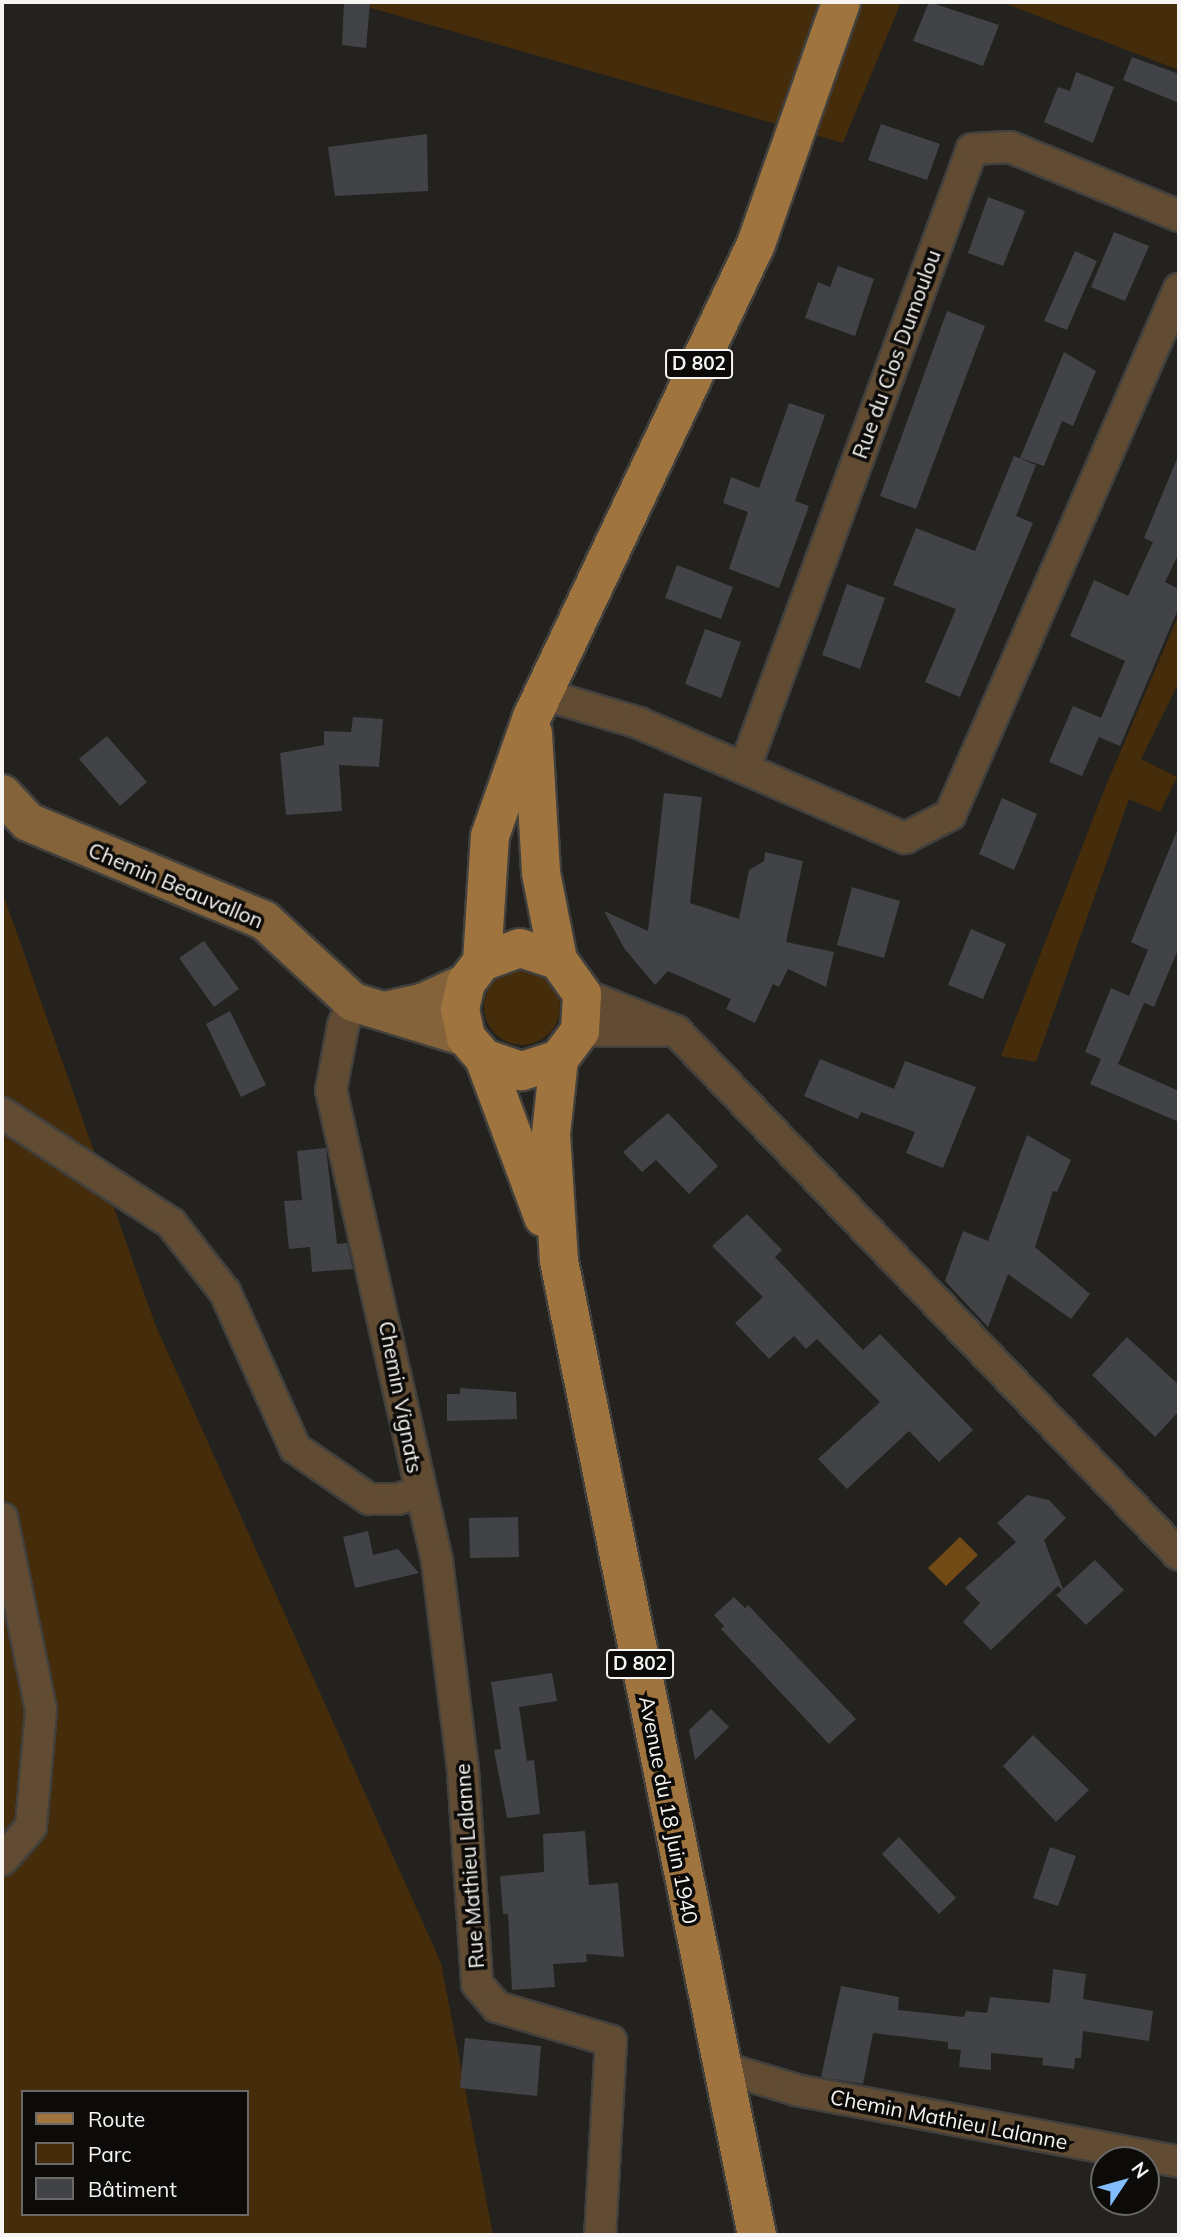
<!DOCTYPE html>
<meta charset="utf-8">
<style>
body{margin:0}
#map{position:relative;width:1181px;height:2237px;overflow:hidden;background:#24221f;font-family:Mulish,sans-serif}
div>[style]{position:absolute}
.green>*{inset:0;background:#452c0b}
.round{border-radius:50%}
.water>*{inset:0;background:#714a15}
.building>*{inset:0;background:#414346}
.roads{filter:drop-shadow(2px 0 #41403d) drop-shadow(-2px 0 #41403d) drop-shadow(0 2px #41403d) drop-shadow(0 -2px #41403d)}
.street>*{height:30px;margin:-15px;padding:0 15px;transform-origin:15px;border-radius:15px;background:#614c33}
.secondary>*{height:38px;margin:-19px;padding:0 19px;transform-origin:19px;border-radius:19px;background:#85633a}
.primary>*{height:38px;margin:-19px;padding:0 19px;transform-origin:19px;border-radius:19px;background:#a0743e}
span{translate:-50% -50%;white-space:nowrap;text-align:center;line-height:1.15;-webkit-text-stroke:7px #0c0b0a;paint-order:stroke}
.shield-label span{padding:2px 5px;background:#0c0b0a;border:2px solid;border-radius:5px;-webkit-text-stroke-width:0}
.shield-label{font-size:19px;color:#f6f5f3;font-weight:700}
.street-label{font-size:21px;color:#f6f5f3}
.frame{position:absolute;inset:0;border:4px solid #f6f5f3;pointer-events:none}
.legend{position:absolute;left:21px;top:2090px;width:228px;height:126px;box-sizing:border-box;background:#0c0b0a;border:2px solid #6a6967;margin:0;padding:9px 12px;list-style:none;font-size:21px;color:#f6f5f3}
.legend li{display:flex;align-items:center;gap:14px;height:35px}
.legend b{width:35px;border:2px solid #6a6967}
.north{position:absolute;left:1090px;top:2146px;width:70px;height:70px;box-sizing:border-box;background:#0c0b0a;border:2px solid #6a6967;border-radius:50%;rotate:54deg;font-size:19px;font-weight:700;line-height:28px;text-align:center;color:#f6f5f3}
.north::after{content:'';display:block;margin:auto;width:24px;height:32px;background:#83bcfb;clip-path:polygon(50% 0,100% 100%,50% 72%,0 100%)}
</style>
<div id="map">
<div class="green">
<i style="clip-path:polygon(350px 2px,901px 2px,843px 143px)"></i>
<i style="clip-path:polygon(1001px 2px,1179px 2px,1179px 70px)"></i>
<i style="clip-path:polygon(1179px 614px,1179px 682px,1141px 759px,1177px 777px,1160px 812px,1129px 799px,1036px 1062px,1001px 1056px,1105px 788px)"></i>
<i style="clip-path:polygon(evenodd,2px 891px,155px 1324px,441px 1963px,493px 2235px,2px 2235px,2px 891px,23px 2092px,247px 2092px,247px 2214px,23px 2214px,23px 2092px)"></i>
<i class="round" style="left:484px;top:969px;width:76px;height:76px"></i>
</div>
<div class="water">
<i style="clip-path:polygon(960px 1537px,978px 1555px,946px 1586px,928px 1568px)"></i>
</div>
<div class="building">
<i style="clip-path:polygon(344px 2px,370px 2px,366px 48px,342px 45px)"></i>
<i style="clip-path:polygon(929px 2px,999px 25px,983px 66px,913px 41px)"></i>
<i style="clip-path:polygon(1132px 57px,1179px 74px,1179px 103px,1123px 80px)"></i>
<i style="clip-path:polygon(1076px 72px,1114px 87px,1093px 143px,1044px 122px,1058px 87px,1070px 91px)"></i>
<i style="clip-path:polygon(881px 124px,940px 144px,927px 180px,868px 160px)"></i>
<i style="clip-path:polygon(427px 134px,428px 191px,335px 196px,328px 147px)"></i>
<i style="clip-path:polygon(988px 197px,1025px 211px,1003px 266px,968px 253px)"></i>
<i style="clip-path:polygon(1114px 232px,1149px 246px,1125px 301px,1091px 287px)"></i>
<i style="clip-path:polygon(1075px 251px,1097px 261px,1067px 330px,1044px 321px)"></i>
<i style="clip-path:polygon(838px 266px,874px 279px,855px 336px,805px 318px,818px 282px,830px 287px)"></i>
<i style="clip-path:polygon(947px 311px,985px 326px,916px 509px,880px 496px)"></i>
<i style="clip-path:polygon(1064px 352px,1096px 371px,1073px 426px,1062px 421px,1044px 466px,1020px 458px)"></i>
<i style="clip-path:polygon(789px 403px,825px 415px,795px 501px,809px 506px,779px 588px,729px 569px,748px 512px,723px 503px,731px 477px,759px 488px)"></i>
<i style="clip-path:polygon(1179px 454px,1179px 553px,1165px 582px,1179px 589px,1179px 607px,1120px 746px,1099px 737px,1082px 776px,1049px 762px,1073px 706px,1101px 718px,1125px 661px,1070px 636px,1094px 580px,1128px 596px,1153px 542px,1144px 538px)"></i>
<i style="clip-path:polygon(1014px 456px,1036px 465px,1016px 516px,1033px 523px,960px 697px,925px 682px,956px 609px,893px 585px,916px 528px,975px 551px)"></i>
<i style="clip-path:polygon(677px 565px,733px 587px,721px 619px,665px 598px)"></i>
<i style="clip-path:polygon(847px 584px,885px 598px,860px 669px,822px 655px)"></i>
<i style="clip-path:polygon(705px 629px,741px 642px,721px 698px,685px 684px)"></i>
<i style="clip-path:polygon(353px 717px,383px 719px,379px 767px,339px 765px,342px 811px,286px 815px,280px 753px,324px 745px,324px 731px,351px 732px)"></i>
<i style="clip-path:polygon(107px 736px,147px 782px,120px 806px,79px 759px)"></i>
<i style="clip-path:polygon(664px 793px,702px 797px,690px 903px,739px 919px,749px 870px,764px 861px,765px 852px,803px 861px,786px 942px,834px 952px,826px 987px,788px 969px,779px 987px,773px 984px,755px 1023px,726px 1009px,731px 999px,668px 971px,655px 985px,624px 948px,604px 911px,648px 931px)"></i>
<i style="clip-path:polygon(1002px 798px,1037px 814px,1014px 870px,979px 854px)"></i>
<i style="clip-path:polygon(1179px 826px,1179px 947px,1154px 1007px,1138px 1000px,1144px 1003px,1118px 1064px,1179px 1091px,1179px 1122px,1090px 1084px,1101px 1059px,1085px 1052px,1111px 988px,1129px 996px,1148px 950px,1131px 942px)"></i>
<i style="clip-path:polygon(852px 887px,900px 901px,884px 958px,837px 945px)"></i>
<i style="clip-path:polygon(971px 929px,1006px 944px,983px 999px,948px 985px)"></i>
<i style="clip-path:polygon(204px 941px,239px 989px,214px 1007px,179px 958px)"></i>
<i style="clip-path:polygon(230px 1011px,266px 1085px,241px 1097px,206px 1024px)"></i>
<i style="clip-path:polygon(820px 1059px,894px 1089px,905px 1061px,976px 1087px,943px 1168px,906px 1153px,915px 1132px,861px 1112px,858px 1119px,804px 1096px)"></i>
<i style="clip-path:polygon(668px 1113px,718px 1166px,689px 1194px,656px 1160px,642px 1172px,623px 1152px)"></i>
<i style="clip-path:polygon(1027px 1135px,1071px 1160px,1057px 1192px,1053px 1191px,1035px 1247px,1090px 1294px,1071px 1319px,1008px 1274px,988px 1327px,945px 1281px,963px 1231px,988px 1241px)"></i>
<i style="clip-path:polygon(326px 1148px,337px 1244px,347px 1243px,353px 1269px,312px 1272px,310px 1247px,289px 1249px,284px 1201px,302px 1200px,297px 1151px)"></i>
<i style="clip-path:polygon(747px 1214px,782px 1250px,775px 1257px,863px 1350px,880px 1334px,973px 1430px,939px 1462px,909px 1431px,847px 1489px,818px 1459px,880px 1402px,817px 1339px,806px 1349px,794px 1336px,769px 1359px,735px 1323px,763px 1297px,712px 1246px)"></i>
<i style="clip-path:polygon(1127px 1337px,1179px 1385px,1179px 1411px,1155px 1437px,1092px 1375px)"></i>
<i style="clip-path:polygon(460px 1388px,516px 1392px,517px 1419px,447px 1421px,447px 1394px,460px 1394px)"></i>
<i style="clip-path:polygon(1027px 1495px,1049px 1500px,1066px 1518px,1044px 1540px,1063px 1589px,1095px 1560px,1124px 1590px,1086px 1625px,1056px 1595px,1062px 1590px,1058px 1586px,991px 1650px,963px 1622px,980px 1603px,965px 1588px,1016px 1542px,997px 1523px)"></i>
<i style="clip-path:polygon(518px 1517px,519px 1557px,470px 1558px,469px 1518px)"></i>
<i style="clip-path:polygon(368px 1531px,373px 1555px,398px 1549px,419px 1573px,355px 1588px,343px 1537px)"></i>
<i style="clip-path:polygon(734px 1597px,745px 1608px,748px 1605px,856px 1719px,829px 1744px,721px 1629px,724px 1626px,714px 1615px)"></i>
<i style="clip-path:polygon(552px 1673px,557px 1701px,519px 1707px,527px 1761px,534px 1760px,540px 1814px,507px 1818px,494px 1750px,501px 1749px,491px 1682px)"></i>
<i style="clip-path:polygon(711px 1709px,729px 1727px,695px 1760px,689px 1730px)"></i>
<i style="clip-path:polygon(1033px 1735px,1089px 1790px,1056px 1822px,1003px 1766px)"></i>
<i style="clip-path:polygon(585px 1831px,589px 1885px,618px 1883px,624px 1957px,586px 1954px,587px 1962px,553px 1964px,555px 1987px,512px 1990px,508px 1914px,503px 1914px,500px 1876px,544px 1872px,543px 1834px)"></i>
<i style="clip-path:polygon(899px 1837px,956px 1898px,939px 1914px,882px 1854px)"></i>
<i style="clip-path:polygon(1050px 1847px,1076px 1856px,1058px 1906px,1033px 1898px)"></i>
<i style="clip-path:polygon(1053px 1969px,1086px 1974px,1083px 1999px,1153px 2011px,1149px 2041px,1083px 2031px,1081px 2058px,1075px 2058px,1074px 2069px,1042px 2065px,1043px 2058px,991px 2053px,991px 2070px,959px 2067px,961px 2050px,948px 2049px,948px 2042px,873px 2033px,863px 2084px,821px 2077px,841px 1986px,899px 1997px,898px 2010px,964px 2017px,966px 2011px,987px 2013px,990px 1997px,1050px 2003px)"></i>
<i style="clip-path:polygon(465px 2038px,541px 2046px,537px 2096px,460px 2088px)"></i>
</div>
<div class="roads">
<div class="street">
<i style="left:542px;top:694px;width:101px;rotate:16.6deg"></i>
<i style="left:639px;top:723px;width:290px;rotate:23.4deg"></i>
<i style="left:905px;top:838px;width:51px;rotate:-27.1deg"></i>
<i style="left:950px;top:815px;width:574px;rotate:-66.47deg"></i>
<i style="left:745px;top:767px;width:658px;rotate:-69.83deg"></i>
<i style="left:972px;top:149px;width:38px;rotate:-3deg"></i>
<i style="left:1010px;top:147px;width:183px;rotate:22.2deg"></i>
<i style="left:582px;top:994px;width:101px;rotate:21.5deg"></i>
<i style="left:676px;top:1031px;width:726px;rotate:46.17deg"></i>
<i style="left:353px;top:1002px;width:26px;rotate:113deg"></i>
<i style="left:343px;top:1026px;width:65px;rotate:100.6deg"></i>
<i style="left:331px;top:1090px;width:483px;rotate:77.3deg"></i>
<i style="left:437px;top:1561px;width:212px;rotate:82.9deg"></i>
<i style="left:463px;top:1771px;width:213px;rotate:86.2deg"></i>
<i style="left:477px;top:1984px;width:30px;rotate:49deg"></i>
<i style="left:497px;top:2007px;width:119px;rotate:16.6deg"></i>
<i style="left:611px;top:2041px;width:194px;rotate:93.2deg"></i>
<i style="left:580px;top:1031px;width:83px"></i>
<i style="left:2px;top:1113px;width:202px;rotate:33.1deg"></i>
<i style="left:171px;top:1223px;width:88px;rotate:52deg"></i>
<i style="left:225px;top:1292px;width:171px;rotate:65.8deg"></i>
<i style="left:295px;top:1448px;width:90px;rotate:34.6deg"></i>
<i style="left:369px;top:1499px;width:29px"></i>
<i style="left:398px;top:1499px;width:23px;rotate:-18deg"></i>
<i style="left:2px;top:1518px;width:196px;rotate:78.5deg"></i>
<i style="left:41px;top:1710px;width:117px;rotate:94.9deg"></i>
<i style="left:31px;top:1827px;width:44px;rotate:131.3deg"></i>
<i style="left:721px;top:2067px;width:78px;rotate:17deg"></i>
<i style="left:796px;top:2090px;width:390px;rotate:10.6deg"></i>
</div>
<div class="secondary">
<i style="left:2px;top:794px;width:38px;rotate:47deg"></i>
<i style="left:28px;top:822px;width:256px;rotate:22.6deg"></i>
<i style="left:264px;top:920px;width:121px;rotate:42.7deg"></i>
<i style="left:353px;top:1002px;width:118px;rotate:17.2deg"></i>
<i style="left:384px;top:1011px;width:39px;rotate:-12deg"></i>
<i style="left:422px;top:1003px;width:48px;rotate:-24.4deg"></i>
</div>
<div class="primary">
<i style="left:533px;top:733px;width:140px;rotate:86.7deg"></i>
<i style="left:541px;top:873px;width:89px;rotate:78.9deg"></i>
<i style="left:558px;top:960px;width:42px;rotate:54.8deg"></i>
<i style="left:582px;top:994px;width:37px;rotate:93deg"></i>
<i style="left:580px;top:1031px;width:35px;rotate:127deg"></i>
<i style="left:559px;top:1059px;width:40px;rotate:162deg"></i>
<i style="left:521px;top:1071px;width:39px;rotate:-161deg"></i>
<i style="left:484px;top:1058px;width:28px;rotate:-131deg"></i>
<i style="left:466px;top:1037px;width:29px;rotate:-102deg"></i>
<i style="left:460px;top:1009px;width:27px;rotate:-77deg"></i>
<i style="left:466px;top:983px;width:26px;rotate:-53deg"></i>
<i style="left:482px;top:962px;width:40px;rotate:-20.2deg"></i>
<i style="left:520px;top:948px;width:40px;rotate:18deg"></i>
<i style="left:482px;top:962px;width:126px;rotate:-86.4deg"></i>
<i style="left:490px;top:836px;width:126px;rotate:-70.6deg"></i>
<i style="left:532px;top:717px;width:523px;rotate:-64.66deg"></i>
<i style="left:756px;top:244px;width:256px;rotate:-70.6deg"></i>
<i style="left:484px;top:1058px;width:170px;rotate:69.6deg"></i>
<i style="left:559px;top:1059px;width:75px;rotate:96.1deg"></i>
<i style="left:551px;top:1134px;width:127px;rotate:86.4deg"></i>
<i style="left:559px;top:1261px;width:994px;rotate:78.51deg"></i>
</div>
</div>
<div class="shield-label">
<span style="left:699px;top:364px">D 802</span>
<span style="left:640px;top:1664px">D 802</span>
</div>
<div class="street-label">
<span style="left:896px;top:354px;rotate:-70deg">Rue du Clos Dumoulou</span>
<span style="left:176px;top:885px;rotate:23deg">Chemin Beauvallon</span>
<span style="left:401px;top:1397px;rotate:79deg">Chemin Vignats</span>
<span style="left:669px;top:1810px;rotate:79deg">Avenue du 18 Juin 1940</span>
<span style="left:469px;top:1866px;rotate:-94deg">Rue Mathieu Lalanne</span>
<span style="left:949px;top:2119px;rotate:11deg">Chemin Mathieu Lalanne</span>
</div>
<div class="frame"></div>
<ul class="legend">
<li><b style="height:9px;background:#a0743e"></b>Route</li>
<li><b style="height:19px;background:#452c0b"></b>Parc</li>
<li><b style="height:19px;background:#414346"></b>Bâtiment</li>
</ul>
<div class="north">N</div>
</div>
